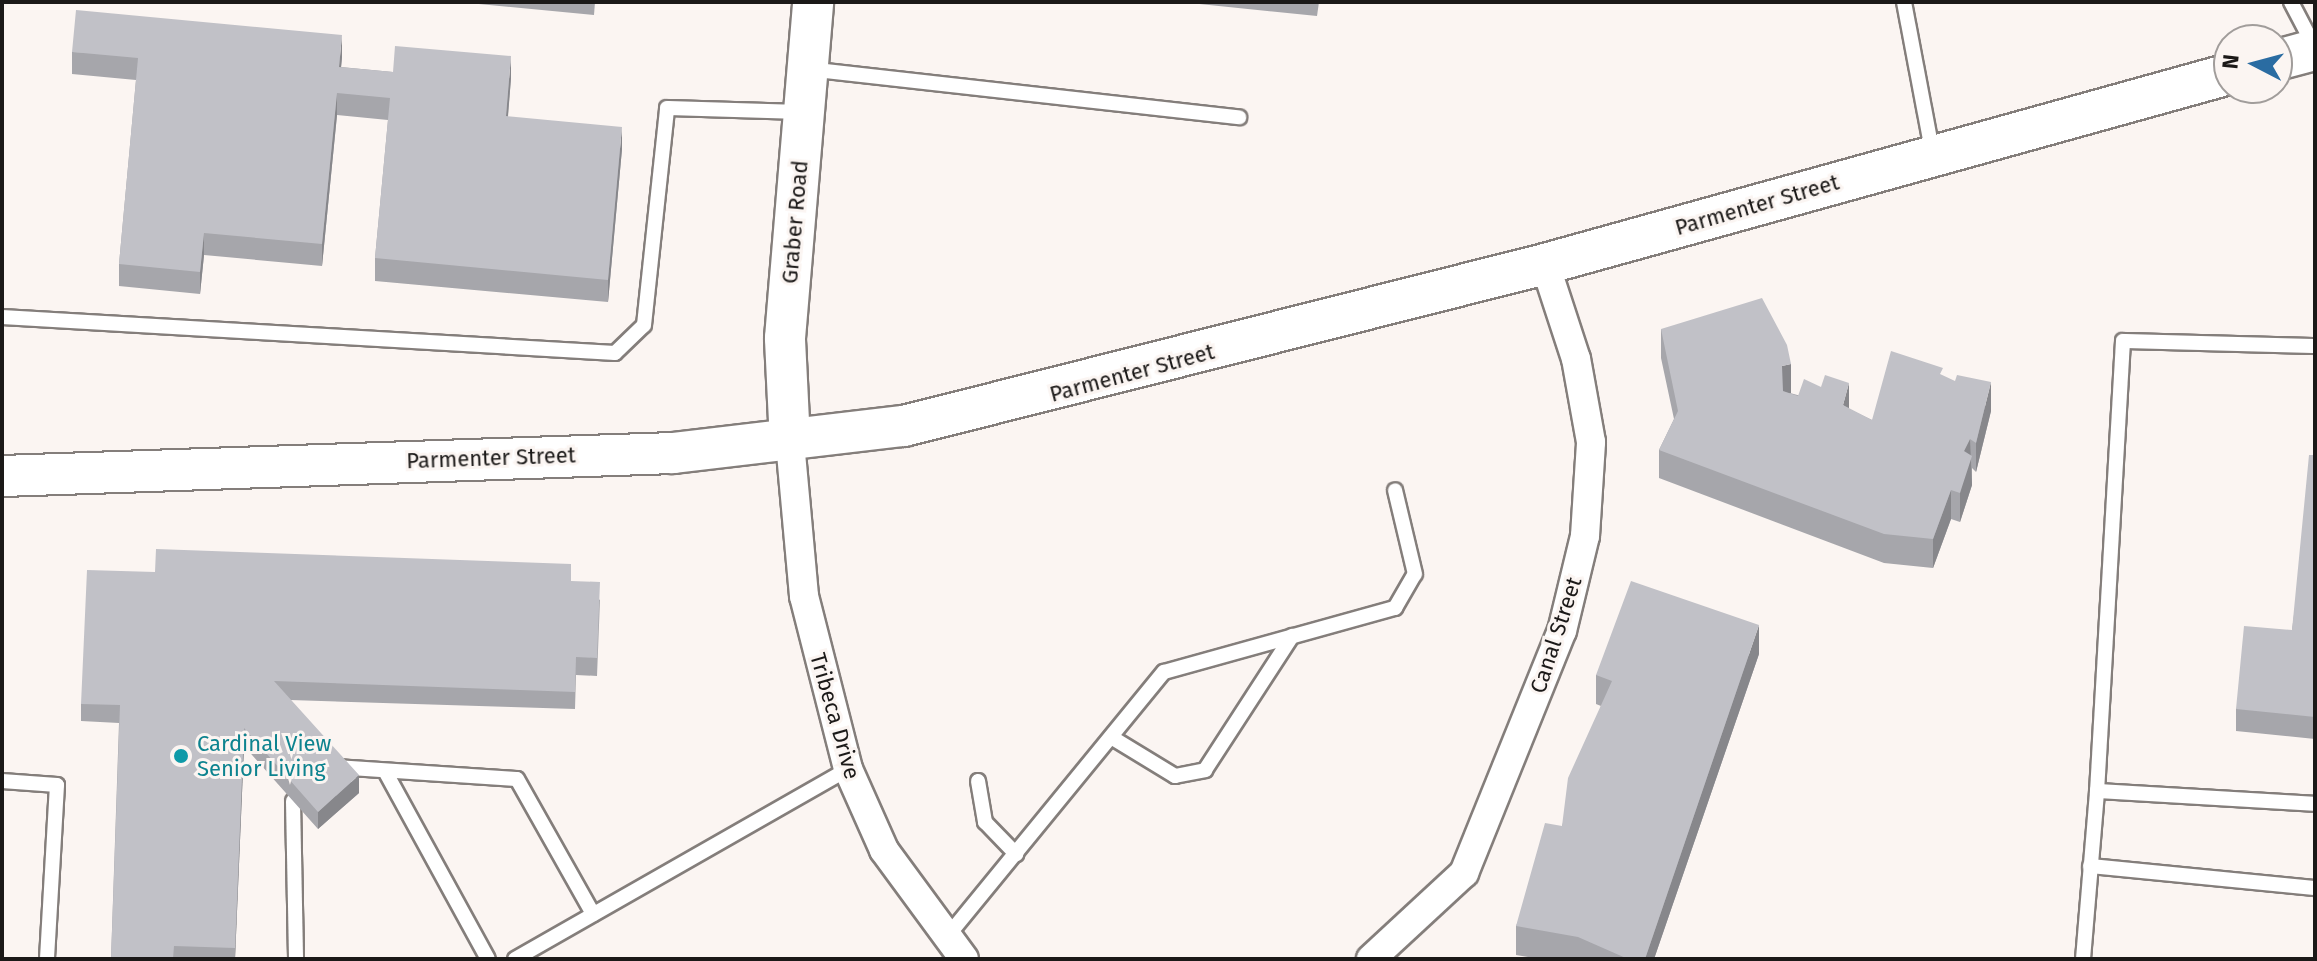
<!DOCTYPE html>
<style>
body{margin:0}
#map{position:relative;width:2317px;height:961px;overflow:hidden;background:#fbf5f2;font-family:"Fira Sans",sans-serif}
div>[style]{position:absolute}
.roads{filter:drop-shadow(2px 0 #847e7b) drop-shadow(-2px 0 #847e7b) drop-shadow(0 2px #847e7b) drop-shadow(0 -2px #847e7b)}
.lane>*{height:14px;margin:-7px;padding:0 7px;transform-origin:7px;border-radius:7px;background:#fff}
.street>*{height:28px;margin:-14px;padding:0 14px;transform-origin:14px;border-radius:14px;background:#fff}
.secondary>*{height:40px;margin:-20px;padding:0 20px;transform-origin:20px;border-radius:20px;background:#fff}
.wall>*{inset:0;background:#a6a6ab}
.shaded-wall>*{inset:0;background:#87878b}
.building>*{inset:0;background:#c1c1c7}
.dots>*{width:22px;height:22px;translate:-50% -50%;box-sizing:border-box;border:4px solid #fbf5f2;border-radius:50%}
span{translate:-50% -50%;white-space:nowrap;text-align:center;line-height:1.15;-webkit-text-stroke:6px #fbf5f2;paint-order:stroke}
.street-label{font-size:22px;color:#1b1918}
.culture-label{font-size:22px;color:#0d838f}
.left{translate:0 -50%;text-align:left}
.frame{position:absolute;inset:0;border:4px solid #1b1918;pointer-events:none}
.north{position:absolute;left:2213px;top:24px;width:80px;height:80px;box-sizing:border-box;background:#fbf5f2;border:2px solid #a19d9b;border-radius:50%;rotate:276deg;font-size:22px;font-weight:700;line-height:32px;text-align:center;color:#1b1918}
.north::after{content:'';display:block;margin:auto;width:28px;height:36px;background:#2a6ca2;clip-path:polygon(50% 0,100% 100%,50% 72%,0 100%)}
</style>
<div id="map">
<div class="roads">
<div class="lane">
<i style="left:1904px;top:2px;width:156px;rotate:79.3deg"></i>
<i style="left:2291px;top:2px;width:52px;rotate:62.4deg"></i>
<i style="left:808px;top:69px;width:434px;rotate:6.4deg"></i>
<i style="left:2px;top:317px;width:614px;rotate:3.36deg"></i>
<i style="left:615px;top:353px;width:40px;rotate:-44deg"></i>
<i style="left:644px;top:325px;width:218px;rotate:-83.9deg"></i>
<i style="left:667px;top:108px;width:135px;rotate:1.7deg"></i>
<i style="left:2315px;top:346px;width:192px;rotate:-178.5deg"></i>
<i style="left:2123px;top:341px;width:451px;rotate:93.3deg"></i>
<i style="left:2097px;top:791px;width:218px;rotate:3.4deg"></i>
<i style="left:1111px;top:737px;width:75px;rotate:31.4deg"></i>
<i style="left:1175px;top:776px;width:31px;rotate:-11deg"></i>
<i style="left:1205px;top:770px;width:160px;rotate:-57deg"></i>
<i style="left:335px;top:767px;width:182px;rotate:3.8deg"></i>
<i style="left:517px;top:779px;width:155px;rotate:60.6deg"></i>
<i style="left:385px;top:771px;width:214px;rotate:61.3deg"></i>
<i style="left:2px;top:781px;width:55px;rotate:4.2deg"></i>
<i style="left:57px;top:785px;width:174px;rotate:93.3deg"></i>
<i style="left:978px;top:781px;width:42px;rotate:80.3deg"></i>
<i style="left:985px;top:822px;width:45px;rotate:45.9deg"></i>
<i style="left:293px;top:801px;width:158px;rotate:88.9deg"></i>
<i style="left:2090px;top:866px;width:226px;rotate:5.6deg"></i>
<i style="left:946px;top:938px;width:344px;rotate:-50.7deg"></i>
<i style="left:1164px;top:672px;width:240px;rotate:-15.5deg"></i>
<i style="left:1395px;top:608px;width:39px;rotate:-60deg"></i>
<i style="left:1415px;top:574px;width:86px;rotate:-103.4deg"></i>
<i style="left:515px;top:959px;width:383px;rotate:-29.7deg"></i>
<i style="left:2083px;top:959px;width:169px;rotate:-85.2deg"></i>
</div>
<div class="street">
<i style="left:790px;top:442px;width:155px;rotate:84.8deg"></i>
<i style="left:804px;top:596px;width:179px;rotate:75.7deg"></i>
<i style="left:848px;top:769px;width:89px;rotate:66deg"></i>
<i style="left:884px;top:850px;width:135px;rotate:53.7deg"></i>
<i style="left:1371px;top:959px;width:127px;rotate:-42.8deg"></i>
<i style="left:1464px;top:873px;width:261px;rotate:-68deg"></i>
<i style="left:1562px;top:631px;width:98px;rotate:-76.4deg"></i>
<i style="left:1585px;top:536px;width:94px;rotate:-86.3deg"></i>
<i style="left:1591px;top:442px;width:84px;rotate:-100.2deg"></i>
<i style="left:1576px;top:359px;width:100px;rotate:-108.1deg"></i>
</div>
<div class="secondary">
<i style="left:2277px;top:60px;width:39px;rotate:-15deg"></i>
<i style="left:790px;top:442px;width:104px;rotate:-92.8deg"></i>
<i style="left:785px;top:338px;width:337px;rotate:-85.2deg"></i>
<i style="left:2px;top:476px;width:671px;rotate:-1.96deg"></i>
<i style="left:673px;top:453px;width:233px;rotate:-6.7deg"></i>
<i style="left:904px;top:426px;width:661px;rotate:-14.18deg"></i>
<i style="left:1545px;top:264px;width:710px;rotate:-15.52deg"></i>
</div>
</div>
<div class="wall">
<i style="clip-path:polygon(458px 2px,595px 2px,594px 15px)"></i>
<i style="clip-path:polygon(1180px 2px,1319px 2px,1317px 16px)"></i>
<i style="clip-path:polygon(72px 52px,342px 57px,341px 67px,393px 72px,511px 78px,508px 117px,622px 149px,608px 302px,375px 281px,375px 258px,388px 120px,337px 115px,322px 266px,204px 255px,200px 294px,119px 286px,119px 264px,136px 80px,72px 74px)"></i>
<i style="clip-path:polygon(1661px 329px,1791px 393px,1790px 393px,1849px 409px,1872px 420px,1943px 376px,1991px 411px,1976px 472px,1972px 468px,1972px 485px,1960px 522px,1951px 519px,1933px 568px,1884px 563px,1659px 478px,1659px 450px,1674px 419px,1661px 358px)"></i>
<i style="clip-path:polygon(2315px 455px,2315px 739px,2236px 731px,2236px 709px,2292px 630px)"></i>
<i style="clip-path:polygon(571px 581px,600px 600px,597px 676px,576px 675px,575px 709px,290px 700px,359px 793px,318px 829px,244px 746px,235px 959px,111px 959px,119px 723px,81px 721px,81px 704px)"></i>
<i style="clip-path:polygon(1759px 654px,1654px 959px,1540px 959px,1516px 955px,1516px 926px,1562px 826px,1601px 706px,1596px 704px,1596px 675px)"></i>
</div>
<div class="shaded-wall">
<i style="clip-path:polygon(342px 35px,342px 57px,339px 89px,339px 67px)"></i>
<i style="clip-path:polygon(511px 56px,511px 78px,506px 138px,506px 116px)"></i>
<i style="clip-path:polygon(337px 93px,337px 115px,322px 266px,322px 244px)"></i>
<i style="clip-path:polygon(622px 127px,622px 149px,608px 302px,608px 280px)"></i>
<i style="clip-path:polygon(204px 233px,204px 255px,200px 294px,200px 272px)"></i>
<i style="clip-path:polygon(1791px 364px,1791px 393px,1782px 395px,1782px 366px)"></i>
<i style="clip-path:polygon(1991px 382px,1991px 411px,1976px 472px,1976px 443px)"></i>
<i style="clip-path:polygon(1849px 383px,1849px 412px,1843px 405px)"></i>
<i style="clip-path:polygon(1970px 439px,1972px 485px,1960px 522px,1960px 493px,1964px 451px)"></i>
<i style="clip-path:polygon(1951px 490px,1951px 519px,1933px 568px,1933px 539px)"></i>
<i style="clip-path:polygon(1759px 625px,1759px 654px,1654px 959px,1645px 959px)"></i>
<i style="clip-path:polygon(244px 728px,244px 746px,235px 959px,235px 948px)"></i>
<i style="clip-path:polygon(359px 775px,359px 793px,318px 829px,318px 812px)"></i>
</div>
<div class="building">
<i style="clip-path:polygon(76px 10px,342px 35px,339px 67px,393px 72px,395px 46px,511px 56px,506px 116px,622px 127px,608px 280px,375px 258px,390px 98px,337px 93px,322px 244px,204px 233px,200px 272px,119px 264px,138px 58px,72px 52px)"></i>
<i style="clip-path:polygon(1762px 298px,1787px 345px,1791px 364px,1782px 366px,1783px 391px,1798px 396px,1804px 379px,1821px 387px,1825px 375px,1849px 383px,1843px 405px,1872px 420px,1891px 351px,1943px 368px,1940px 374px,1955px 381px,1957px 375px,1991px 382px,1976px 443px,1970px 439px,1964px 451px,1972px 456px,1960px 493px,1951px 490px,1933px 539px,1884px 534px,1659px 450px,1678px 411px,1661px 329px)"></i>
<i style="clip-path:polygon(2309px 455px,2315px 455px,2315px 717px,2236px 709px,2244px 626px,2292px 630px)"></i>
<i style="clip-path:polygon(156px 549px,571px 564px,571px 581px,600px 582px,597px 658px,576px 657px,575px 692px,274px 681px,359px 775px,318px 812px,244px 728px,235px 948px,174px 946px,173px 959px,111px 959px,120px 705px,81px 704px,87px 570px,155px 572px)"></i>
<i style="clip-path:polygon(1631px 581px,1759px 625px,1645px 959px,1628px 959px,1578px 937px,1516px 926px,1545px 823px,1562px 826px,1568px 778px,1612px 681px,1596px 675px)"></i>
</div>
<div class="dots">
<i style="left:181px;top:756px;background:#0f9aa8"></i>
</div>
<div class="street-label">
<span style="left:1757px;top:205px;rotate:-16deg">Parmenter Street</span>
<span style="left:795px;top:222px;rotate:-85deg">Graber Road</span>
<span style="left:1132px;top:373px;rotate:-15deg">Parmenter Street</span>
<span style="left:491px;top:458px;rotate:-2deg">Parmenter Street</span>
<span style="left:1556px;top:635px;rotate:-72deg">Canal Street</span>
<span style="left:835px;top:716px;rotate:74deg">Tribeca Drive</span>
</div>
<div class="culture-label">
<span class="left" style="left:197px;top:756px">Cardinal View<br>Senior Living</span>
</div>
<div class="frame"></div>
<div class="north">N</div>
</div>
